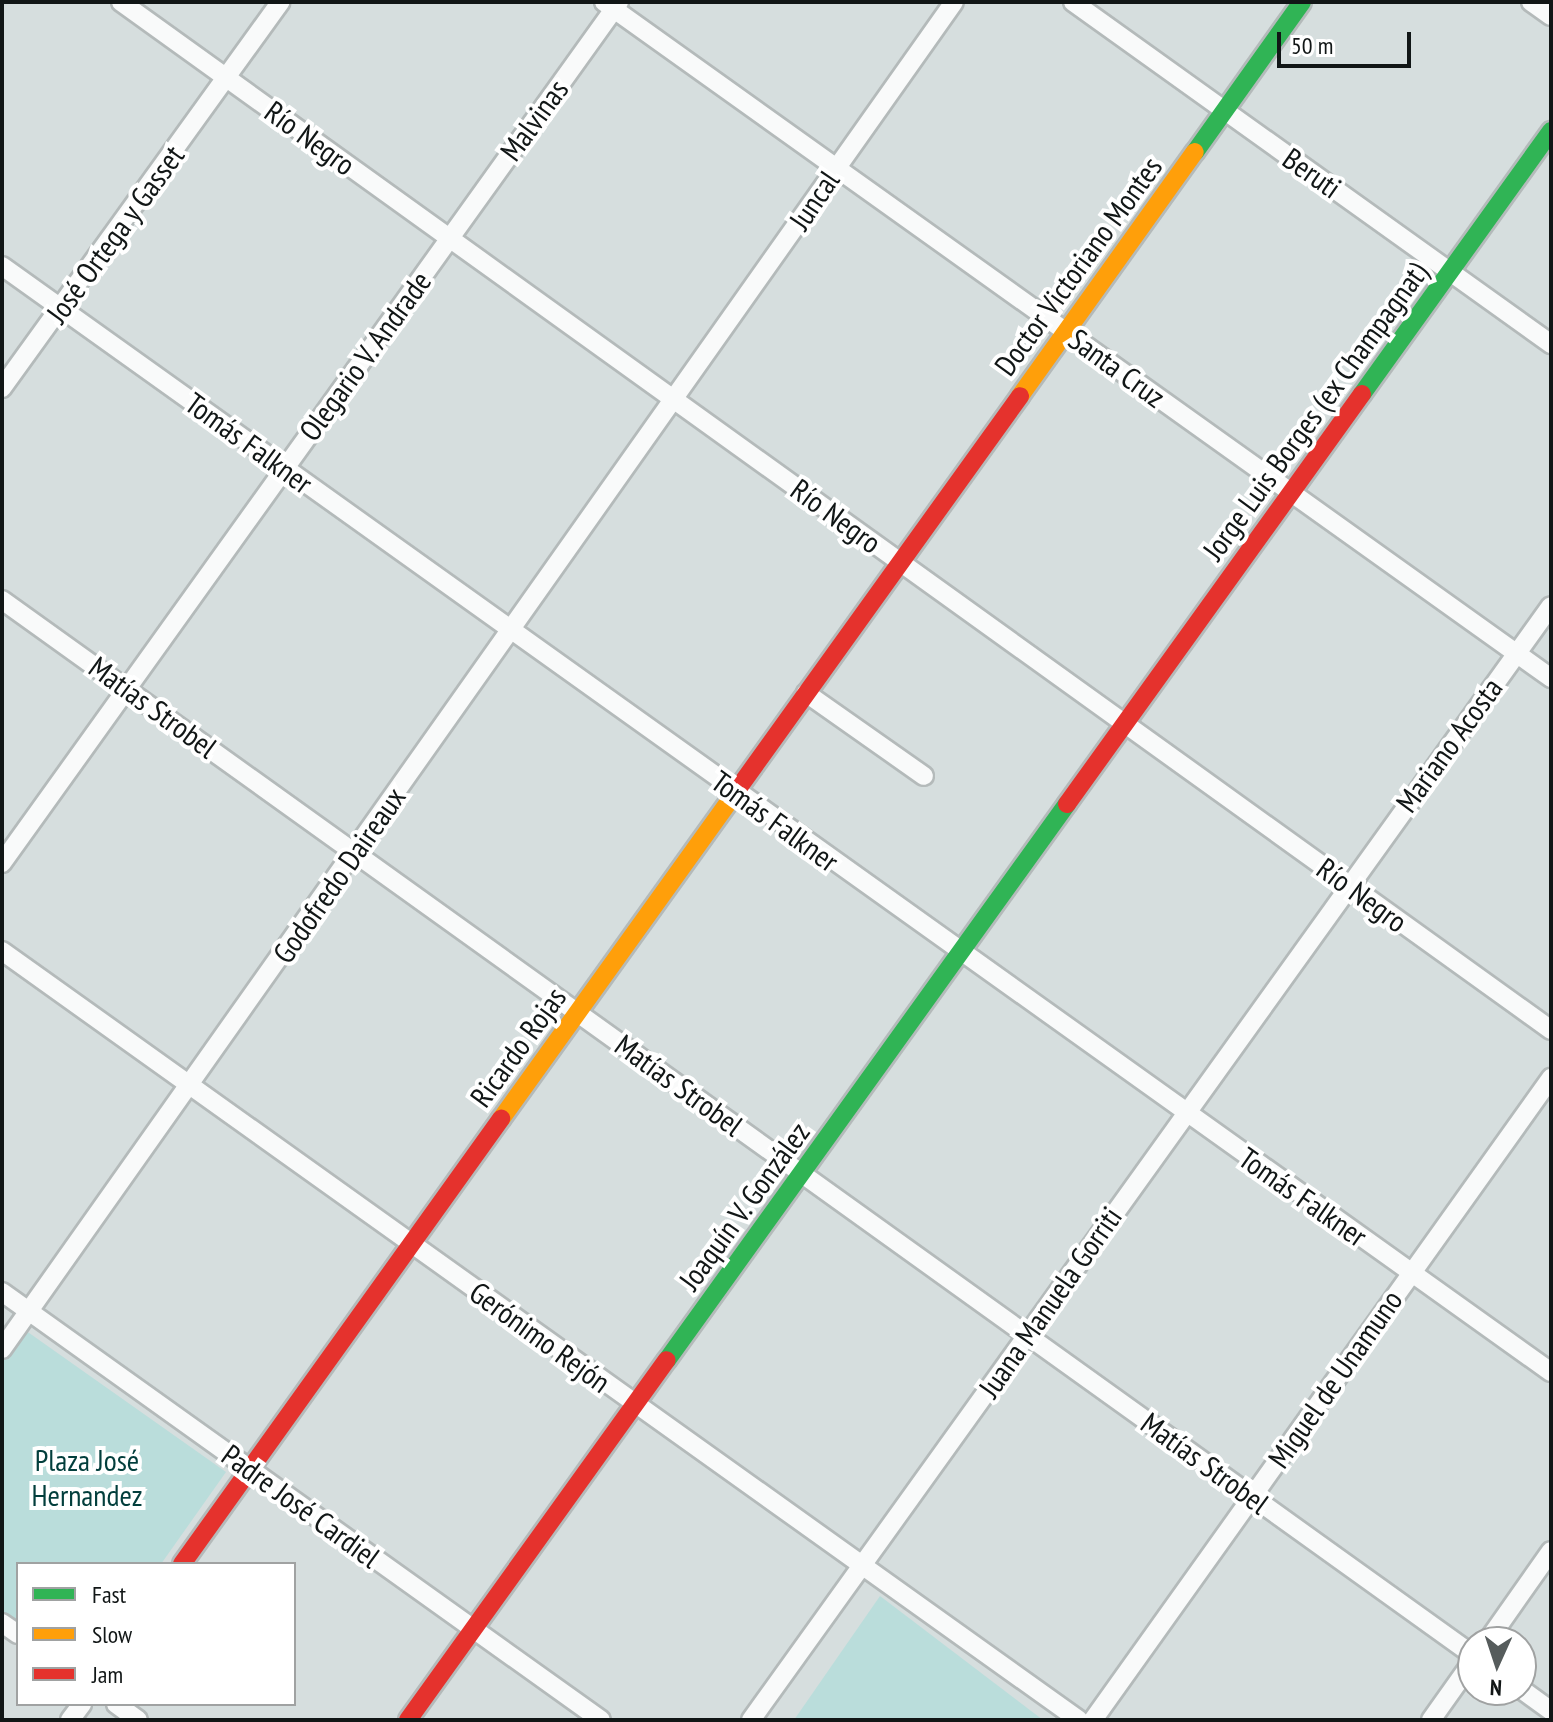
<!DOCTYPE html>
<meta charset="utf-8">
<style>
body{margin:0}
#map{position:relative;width:1553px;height:1722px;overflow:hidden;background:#d6dede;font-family:"PT Sans Narrow",sans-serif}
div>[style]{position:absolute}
.green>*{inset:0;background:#badddb}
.roads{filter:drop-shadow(2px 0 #b4baba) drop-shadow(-2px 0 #b4baba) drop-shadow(0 2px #b4baba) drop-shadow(0 -2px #b4baba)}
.street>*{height:18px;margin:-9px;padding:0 9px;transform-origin:9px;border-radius:9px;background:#f9fafa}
.fast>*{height:18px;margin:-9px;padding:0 9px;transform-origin:9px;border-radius:9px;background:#30b455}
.slow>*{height:18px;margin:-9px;padding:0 9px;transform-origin:9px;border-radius:9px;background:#ff9f0a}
.jam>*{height:18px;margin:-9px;padding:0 9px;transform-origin:9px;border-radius:9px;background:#e5322d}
span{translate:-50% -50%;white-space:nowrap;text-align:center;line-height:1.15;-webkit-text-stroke:8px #fff;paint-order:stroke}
.street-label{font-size:30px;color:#111616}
.park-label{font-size:30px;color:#023e3c}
.frame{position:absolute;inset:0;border:4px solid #111616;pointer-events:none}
.legend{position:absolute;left:16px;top:1562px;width:280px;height:144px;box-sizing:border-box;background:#fff;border:2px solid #a0a2a2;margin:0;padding:10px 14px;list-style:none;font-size:24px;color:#111616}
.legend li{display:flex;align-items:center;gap:16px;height:40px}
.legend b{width:40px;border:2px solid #a0a2a2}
.north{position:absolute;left:1457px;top:1626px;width:80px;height:80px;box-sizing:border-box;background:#fff;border:2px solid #a0a2a2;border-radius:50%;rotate:183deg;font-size:22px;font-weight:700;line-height:32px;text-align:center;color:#111616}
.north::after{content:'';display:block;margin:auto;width:28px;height:36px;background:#565c5c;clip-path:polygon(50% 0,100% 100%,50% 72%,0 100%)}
.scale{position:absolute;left:1277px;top:32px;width:134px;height:36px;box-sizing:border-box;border:4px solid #111616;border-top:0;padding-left:10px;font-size:24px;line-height:28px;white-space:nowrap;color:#111616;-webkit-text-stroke:6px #fff;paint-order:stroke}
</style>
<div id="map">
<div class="green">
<i style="clip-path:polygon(15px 1323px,226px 1472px,161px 1564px,18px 1564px,18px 1625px,2px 1614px,2px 1342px)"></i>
<i style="clip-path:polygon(880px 1596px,1043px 1720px,794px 1720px)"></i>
</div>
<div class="roads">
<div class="street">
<i style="left:121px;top:2px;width:1761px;rotate:35.71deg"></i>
<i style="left:604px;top:2px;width:1164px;rotate:35.52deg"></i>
<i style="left:1073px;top:2px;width:588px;rotate:35.58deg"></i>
<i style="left:1531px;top:2px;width:24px;rotate:35deg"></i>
<i style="left:2px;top:266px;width:1903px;rotate:35.53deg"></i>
<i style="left:2px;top:388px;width:476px;rotate:-54.2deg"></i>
<i style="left:2px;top:600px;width:1810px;rotate:35.65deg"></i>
<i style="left:806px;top:693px;width:144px;rotate:35.1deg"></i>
<i style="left:2px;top:863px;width:1059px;rotate:-54.37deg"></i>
<i style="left:2px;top:951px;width:1323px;rotate:35.53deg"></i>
<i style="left:2px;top:1292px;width:736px;rotate:35.55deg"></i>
<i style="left:2px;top:1349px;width:1649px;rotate:-54.75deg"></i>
<i style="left:2px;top:1623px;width:19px;rotate:35deg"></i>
<i style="left:1487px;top:1642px;width:111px;rotate:-54.9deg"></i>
<i style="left:1521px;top:1689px;width:37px;rotate:36deg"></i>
<i style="left:116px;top:1704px;width:27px;rotate:36deg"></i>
<i style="left:70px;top:1720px;width:20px;rotate:-53deg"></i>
<i style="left:751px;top:1720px;width:1371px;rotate:-54.32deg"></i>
<i style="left:1093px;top:1720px;width:789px;rotate:-54.5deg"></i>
<i style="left:1431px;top:1720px;width:72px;rotate:-54.6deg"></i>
</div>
<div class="fast">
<i style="left:1195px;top:152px;width:184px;rotate:-54.5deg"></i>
<i style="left:1362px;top:394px;width:324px;rotate:-54.3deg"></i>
<i style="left:667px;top:1360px;width:685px;rotate:-54.27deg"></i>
</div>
<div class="slow">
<i style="left:1020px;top:396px;width:300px;rotate:-54.4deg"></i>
<i style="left:501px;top:1119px;width:405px;rotate:-54.3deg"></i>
</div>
<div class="jam">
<i style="left:737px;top:790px;width:485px;rotate:-54.3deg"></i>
<i style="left:1067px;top:804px;width:505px;rotate:-54.26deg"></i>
<i style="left:182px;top:1564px;width:548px;rotate:-54.37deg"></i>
<i style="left:408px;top:1720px;width:443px;rotate:-54.3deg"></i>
</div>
</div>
<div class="street-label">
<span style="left:534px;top:120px;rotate:-54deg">Malvinas</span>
<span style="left:310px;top:138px;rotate:36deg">Río Negro</span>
<span style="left:1312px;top:173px;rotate:35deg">Beruti</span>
<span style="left:814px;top:200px;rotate:-56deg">Juncal</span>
<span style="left:115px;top:234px;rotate:-54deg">José Ortega y Gasset</span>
<span style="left:1078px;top:266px;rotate:-54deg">Doctor Victoriano Montes</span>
<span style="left:365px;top:356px;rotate:-54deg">Olegario V. Andrade</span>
<span style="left:1117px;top:368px;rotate:36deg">Santa Cruz</span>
<span style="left:1315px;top:411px;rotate:-54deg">Jorge Luis Borges (ex Champagnat)</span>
<span style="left:249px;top:443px;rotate:36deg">Tomás Falkner</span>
<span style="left:836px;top:516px;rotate:36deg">Río Negro</span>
<span style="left:153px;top:707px;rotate:36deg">Matías Strobel</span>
<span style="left:1449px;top:745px;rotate:-54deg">Mariano Acosta</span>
<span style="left:775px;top:821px;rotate:36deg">Tomás Falkner</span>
<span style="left:339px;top:875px;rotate:-55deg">Godofredo Daireaux</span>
<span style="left:1362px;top:895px;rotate:36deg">Río Negro</span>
<span style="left:518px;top:1047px;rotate:-54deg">Ricardo Rojas</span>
<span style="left:679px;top:1085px;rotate:36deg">Matías Strobel</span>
<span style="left:1303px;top:1197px;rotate:35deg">Tomás Falkner</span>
<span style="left:744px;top:1206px;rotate:-54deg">Joaquín V. González</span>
<span style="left:1050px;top:1302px;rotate:-55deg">Juana Manuela Gorriti</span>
<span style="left:540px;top:1337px;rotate:36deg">Gerónimo Rejón</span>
<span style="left:1335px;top:1379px;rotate:-55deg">Miguel de Unamuno</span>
<span style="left:1205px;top:1463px;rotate:36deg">Matías Strobel</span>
<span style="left:301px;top:1506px;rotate:36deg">Padre José Cardiel</span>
</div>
<div class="park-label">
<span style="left:87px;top:1477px">Plaza José<br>Hernandez</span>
</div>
<div class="frame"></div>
<ul class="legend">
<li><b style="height:10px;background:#30b455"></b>Fast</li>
<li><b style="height:10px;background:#ff9f0a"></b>Slow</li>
<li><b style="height:10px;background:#e5322d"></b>Jam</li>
</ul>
<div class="north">N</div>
<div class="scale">50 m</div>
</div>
